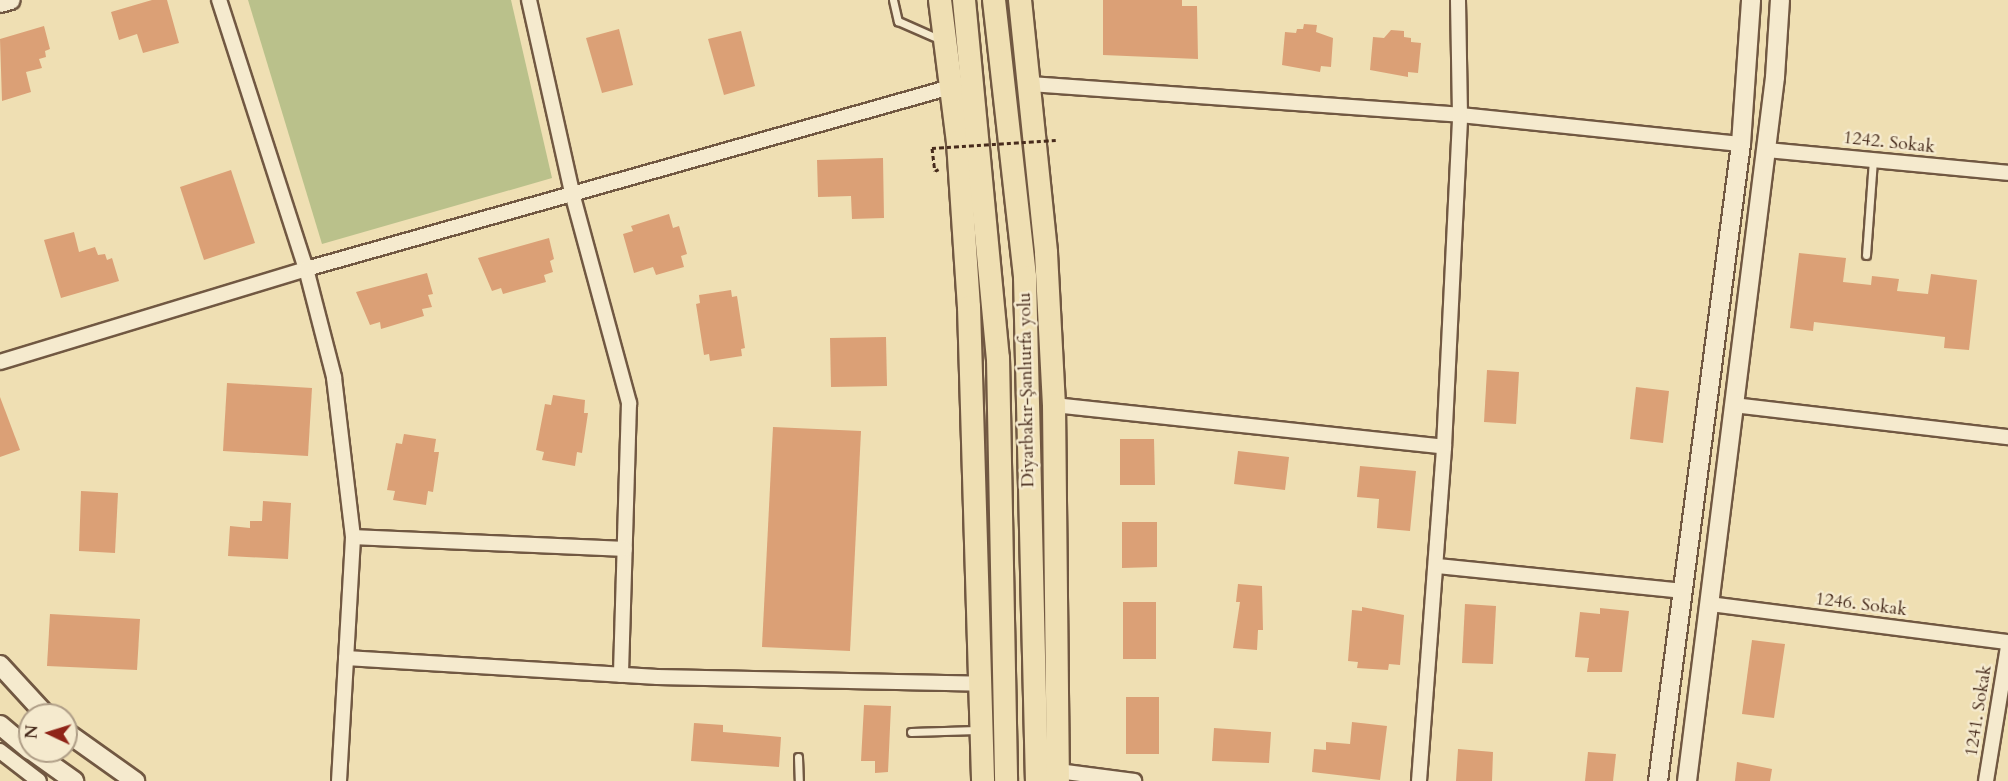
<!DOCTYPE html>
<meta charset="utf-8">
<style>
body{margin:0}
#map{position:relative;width:2008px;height:781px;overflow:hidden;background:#efdfb3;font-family:Cardo,serif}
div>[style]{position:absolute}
.green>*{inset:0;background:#bac18b}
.building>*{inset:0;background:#dba076}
.path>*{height:3px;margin-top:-1.5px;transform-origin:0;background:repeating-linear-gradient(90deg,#472b1c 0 4.5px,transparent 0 7.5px)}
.roads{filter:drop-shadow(2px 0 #715842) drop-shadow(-2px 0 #715842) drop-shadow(0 2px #715842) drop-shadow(0 -2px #715842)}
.service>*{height:7px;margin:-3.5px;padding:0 3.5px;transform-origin:3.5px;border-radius:3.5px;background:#f5eace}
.minor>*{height:14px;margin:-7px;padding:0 7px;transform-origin:7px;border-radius:7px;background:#f5eace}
.secondary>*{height:18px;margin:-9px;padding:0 9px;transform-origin:9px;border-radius:9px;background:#f5eace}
.trunk>*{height:22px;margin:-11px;padding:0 11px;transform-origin:11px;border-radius:11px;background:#efdfb3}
.path-bridge>*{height:3px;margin-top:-1.5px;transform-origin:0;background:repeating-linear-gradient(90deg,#472b1c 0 4.5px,transparent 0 7.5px)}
span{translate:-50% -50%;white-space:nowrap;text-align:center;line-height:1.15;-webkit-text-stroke:5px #f5eace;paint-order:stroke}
.street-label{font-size:18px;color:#472b1c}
.north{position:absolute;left:18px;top:703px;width:60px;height:60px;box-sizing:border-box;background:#f5eace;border:2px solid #af9e87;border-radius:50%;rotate:274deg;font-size:16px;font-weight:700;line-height:24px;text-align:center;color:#472b1c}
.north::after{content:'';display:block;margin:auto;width:21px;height:27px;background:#8f2418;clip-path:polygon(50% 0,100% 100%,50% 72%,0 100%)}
</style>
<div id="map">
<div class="green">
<i style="clip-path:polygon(248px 0,511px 0,552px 178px,322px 244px)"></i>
</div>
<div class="building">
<i style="clip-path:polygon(152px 0,167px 0,179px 43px,143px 53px,137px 34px,119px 40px,111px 12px)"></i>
<i style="clip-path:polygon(1103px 0,1182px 0,1182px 6px,1197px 6px,1198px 59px,1103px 55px)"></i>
<i style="clip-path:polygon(1304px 24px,1317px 25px,1316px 32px,1333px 38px,1331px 67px,1321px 66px,1320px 72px,1282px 65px,1285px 32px,1296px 33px,1297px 29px,1303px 29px)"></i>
<i style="clip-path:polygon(44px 26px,50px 49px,45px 51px,46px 57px,39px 59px,42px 68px,26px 72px,31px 92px,2px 101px,0 39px)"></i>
<i style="clip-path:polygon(619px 29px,633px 85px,602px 93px,586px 38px)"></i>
<i style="clip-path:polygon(1391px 30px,1404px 31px,1404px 37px,1411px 38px,1411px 42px,1421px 43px,1418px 73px,1408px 72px,1408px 77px,1370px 70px,1373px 37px,1384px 38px)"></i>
<i style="clip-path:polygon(741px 31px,755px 86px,724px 95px,708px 39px)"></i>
<i style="clip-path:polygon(883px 158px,884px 218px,852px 219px,851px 196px,818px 197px,817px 160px)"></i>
<i style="clip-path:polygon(231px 170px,255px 243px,204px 260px,180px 187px)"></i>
<i style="clip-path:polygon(669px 214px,673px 228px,679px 226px,687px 254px,681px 256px,684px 267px,656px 275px,653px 267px,634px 273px,623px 234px,633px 231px,631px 226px)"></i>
<i style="clip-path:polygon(74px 232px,79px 252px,95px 247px,98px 255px,105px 254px,107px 260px,112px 258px,119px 281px,61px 298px,44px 240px)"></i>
<i style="clip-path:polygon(549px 238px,554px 259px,550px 261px,553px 272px,544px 275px,546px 282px,503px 294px,501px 288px,492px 291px,478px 258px)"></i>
<i style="clip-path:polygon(1799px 253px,1846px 258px,1843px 282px,1871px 285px,1872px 276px,1899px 279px,1897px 291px,1928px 294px,1931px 274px,1977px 280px,1969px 350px,1944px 348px,1945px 337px,1814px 322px,1813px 331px,1790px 328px)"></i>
<i style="clip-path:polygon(427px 273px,433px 294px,428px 295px,432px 307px,422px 309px,424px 316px,381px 329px,380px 322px,370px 325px,356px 292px)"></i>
<i style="clip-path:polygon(731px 290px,732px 297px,737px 296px,745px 348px,741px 349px,742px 356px,710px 361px,709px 354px,704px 355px,696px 304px,700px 303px,699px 295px)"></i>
<i style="clip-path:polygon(886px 337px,887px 386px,831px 387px,830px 338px)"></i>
<i style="clip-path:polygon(1487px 370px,1519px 372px,1516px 424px,1484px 422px)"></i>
<i style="clip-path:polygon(227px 383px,312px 388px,308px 456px,223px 451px)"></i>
<i style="clip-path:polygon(1636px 387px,1669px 391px,1663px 443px,1630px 439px)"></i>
<i style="clip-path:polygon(553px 395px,585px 400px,584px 413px,588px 413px,582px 453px,577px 452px,575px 466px,542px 460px,544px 452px,536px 450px,545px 404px,551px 405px)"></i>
<i style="clip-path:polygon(0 397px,20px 450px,0 457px)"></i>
<i style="clip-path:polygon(773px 427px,861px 431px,850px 651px,762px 647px)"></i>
<i style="clip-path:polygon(404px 434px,436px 439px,434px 452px,439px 452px,433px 492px,428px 491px,426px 505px,393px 500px,395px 491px,387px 490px,396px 443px,402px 444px)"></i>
<i style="clip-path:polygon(1120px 439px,1154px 439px,1155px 485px,1120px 485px)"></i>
<i style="clip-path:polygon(1238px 451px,1289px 457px,1285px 490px,1234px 484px)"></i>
<i style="clip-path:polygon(1360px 466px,1416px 471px,1410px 531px,1377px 528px,1379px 499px,1357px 497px)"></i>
<i style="clip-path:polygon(81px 491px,118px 493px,115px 553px,79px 551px)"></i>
<i style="clip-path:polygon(263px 501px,291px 503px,288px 559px,228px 556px,230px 526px,250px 528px,250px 521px,262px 521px)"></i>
<i style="clip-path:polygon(1122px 522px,1157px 522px,1157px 567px,1122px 568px)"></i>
<i style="clip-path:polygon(1238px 584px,1262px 586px,1263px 630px,1258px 630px,1257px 650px,1233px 648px,1240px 602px,1236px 602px)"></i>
<i style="clip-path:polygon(1123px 602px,1156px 602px,1156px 659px,1123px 659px)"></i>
<i style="clip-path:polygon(1465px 604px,1496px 606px,1493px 664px,1462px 663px)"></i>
<i style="clip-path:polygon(1362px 607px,1404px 615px,1400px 665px,1389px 664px,1388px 670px,1357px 668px,1358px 662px,1348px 661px,1352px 610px,1362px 611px)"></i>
<i style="clip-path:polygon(1600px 608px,1629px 611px,1622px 672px,1587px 672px,1589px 658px,1575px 657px,1580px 612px,1600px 614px)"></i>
<i style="clip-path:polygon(50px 614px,140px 619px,137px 670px,47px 666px)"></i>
<i style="clip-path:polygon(1752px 640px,1785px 644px,1774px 718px,1742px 714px)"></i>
<i style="clip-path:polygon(1126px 697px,1159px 697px,1159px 754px,1126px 754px)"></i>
<i style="clip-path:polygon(864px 705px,891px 706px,888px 772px,875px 773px,875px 761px,861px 761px)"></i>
<i style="clip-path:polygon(1352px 722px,1387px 726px,1380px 780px,1312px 772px,1314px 749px,1326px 750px,1326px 742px,1350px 744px)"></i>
<i style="clip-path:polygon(694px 723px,723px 725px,723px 732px,781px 737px,779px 767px,691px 761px)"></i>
<i style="clip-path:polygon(1214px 728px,1271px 732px,1269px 763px,1212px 761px)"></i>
<i style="clip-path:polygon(1458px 749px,1493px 752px,1492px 781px,1456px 781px)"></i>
<i style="clip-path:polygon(1588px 752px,1616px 754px,1613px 781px,1585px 781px)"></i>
<i style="clip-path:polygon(1737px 762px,1772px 769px,1770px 781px,1735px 781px)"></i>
</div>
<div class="path">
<i style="left:932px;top:148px;width:23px;rotate:83deg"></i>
<i style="left:935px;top:171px;width:4px;rotate:-27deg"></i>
</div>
<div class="roads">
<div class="service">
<i style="left:893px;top:0;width:22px;rotate:77deg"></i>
<i style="left:898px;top:21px;width:45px;rotate:23.7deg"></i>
<i style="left:1866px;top:255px;width:96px;rotate:-85.8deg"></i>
<i style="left:911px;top:732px;width:66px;rotate:-1.7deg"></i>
<i style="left:798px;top:757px;width:24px;rotate:88deg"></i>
</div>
<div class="minor">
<i style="left:529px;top:0;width:198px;rotate:77.4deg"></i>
<i style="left:572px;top:193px;width:218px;rotate:74.8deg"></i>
<i style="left:629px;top:403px;width:272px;rotate:91.7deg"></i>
<i style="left:1030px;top:84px;width:431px;rotate:4.1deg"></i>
<i style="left:1460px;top:115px;width:282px;rotate:5.9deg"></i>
<i style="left:1766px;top:150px;width:243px;rotate:5.4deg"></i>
<i style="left:0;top:362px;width:320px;rotate:-16.9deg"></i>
<i style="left:306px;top:269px;width:283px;rotate:-107.9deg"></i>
<i style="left:1054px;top:405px;width:392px;rotate:6.1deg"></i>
<i style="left:1734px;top:405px;width:276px;rotate:6.7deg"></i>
<i style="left:353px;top:537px;width:272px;rotate:2.5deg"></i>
<i style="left:1437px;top:566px;width:246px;rotate:5.8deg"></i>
<i style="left:1710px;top:604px;width:300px;rotate:7.3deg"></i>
<i style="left:346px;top:658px;width:312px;rotate:3.5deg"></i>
<i style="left:657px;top:677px;width:325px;rotate:1.2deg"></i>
<i style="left:0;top:751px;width:49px;rotate:37.6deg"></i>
<i style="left:1058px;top:771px;width:77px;rotate:7.5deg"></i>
<i style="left:339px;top:781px;width:244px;rotate:-86.7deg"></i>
<i style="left:353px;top:537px;width:161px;rotate:-96.8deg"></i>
<i style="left:334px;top:377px;width:112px;rotate:-104.5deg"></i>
<i style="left:306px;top:269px;width:670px;rotate:-15.76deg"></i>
<i style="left:1419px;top:781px;width:335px;rotate:-85.7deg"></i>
<i style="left:1444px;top:447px;width:332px;rotate:-87.2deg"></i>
<i style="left:1460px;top:115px;width:115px;rotate:-91deg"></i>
<i style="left:1986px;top:781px;width:137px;rotate:-80.7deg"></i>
</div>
<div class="secondary">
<i style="left:0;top:3px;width:11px;rotate:-15deg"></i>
<i style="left:0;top:665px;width:68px;rotate:47.4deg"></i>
<i style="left:0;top:725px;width:39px;rotate:40deg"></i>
<i style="left:66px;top:732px;width:85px;rotate:35.4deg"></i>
<i style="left:32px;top:751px;width:52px;rotate:35.5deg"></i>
<i style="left:1658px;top:781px;width:642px;rotate:-82.58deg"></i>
<i style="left:1741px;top:144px;width:144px;rotate:-86deg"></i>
<i style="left:1687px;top:781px;width:709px;rotate:-82.87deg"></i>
<i style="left:1775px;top:77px;width:77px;rotate:-86.3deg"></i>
</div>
<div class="trunk">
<i style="left:940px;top:0;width:143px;rotate:82.8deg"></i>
<i style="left:958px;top:142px;width:165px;rotate:86.2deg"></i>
<i style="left:969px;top:307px;width:474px;rotate:88.3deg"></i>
<i style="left:964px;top:0;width:360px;rotate:84.6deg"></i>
<i style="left:998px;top:358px;width:423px;rotate:88.9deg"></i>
<i style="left:994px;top:0;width:279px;rotate:83.6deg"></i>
<i style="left:1025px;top:277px;width:504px;rotate:88.64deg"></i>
<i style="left:1020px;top:0;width:254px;rotate:84.1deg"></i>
<i style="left:1046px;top:253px;width:152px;rotate:87deg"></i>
<i style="left:1054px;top:405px;width:376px;rotate:89.4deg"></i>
</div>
</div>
<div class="path-bridge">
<i style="left:932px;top:148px;width:124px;rotate:-3.7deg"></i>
</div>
<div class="street-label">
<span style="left:1889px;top:143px;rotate:6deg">1242. Sokak</span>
<span style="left:1027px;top:390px;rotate:-91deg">Diyarbakır-Şanlıurfa yolu</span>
<span style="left:1861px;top:605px;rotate:7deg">1246. Sokak</span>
<span style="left:1979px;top:711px;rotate:-81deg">1241. Sokak</span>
</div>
<div class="north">N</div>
</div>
